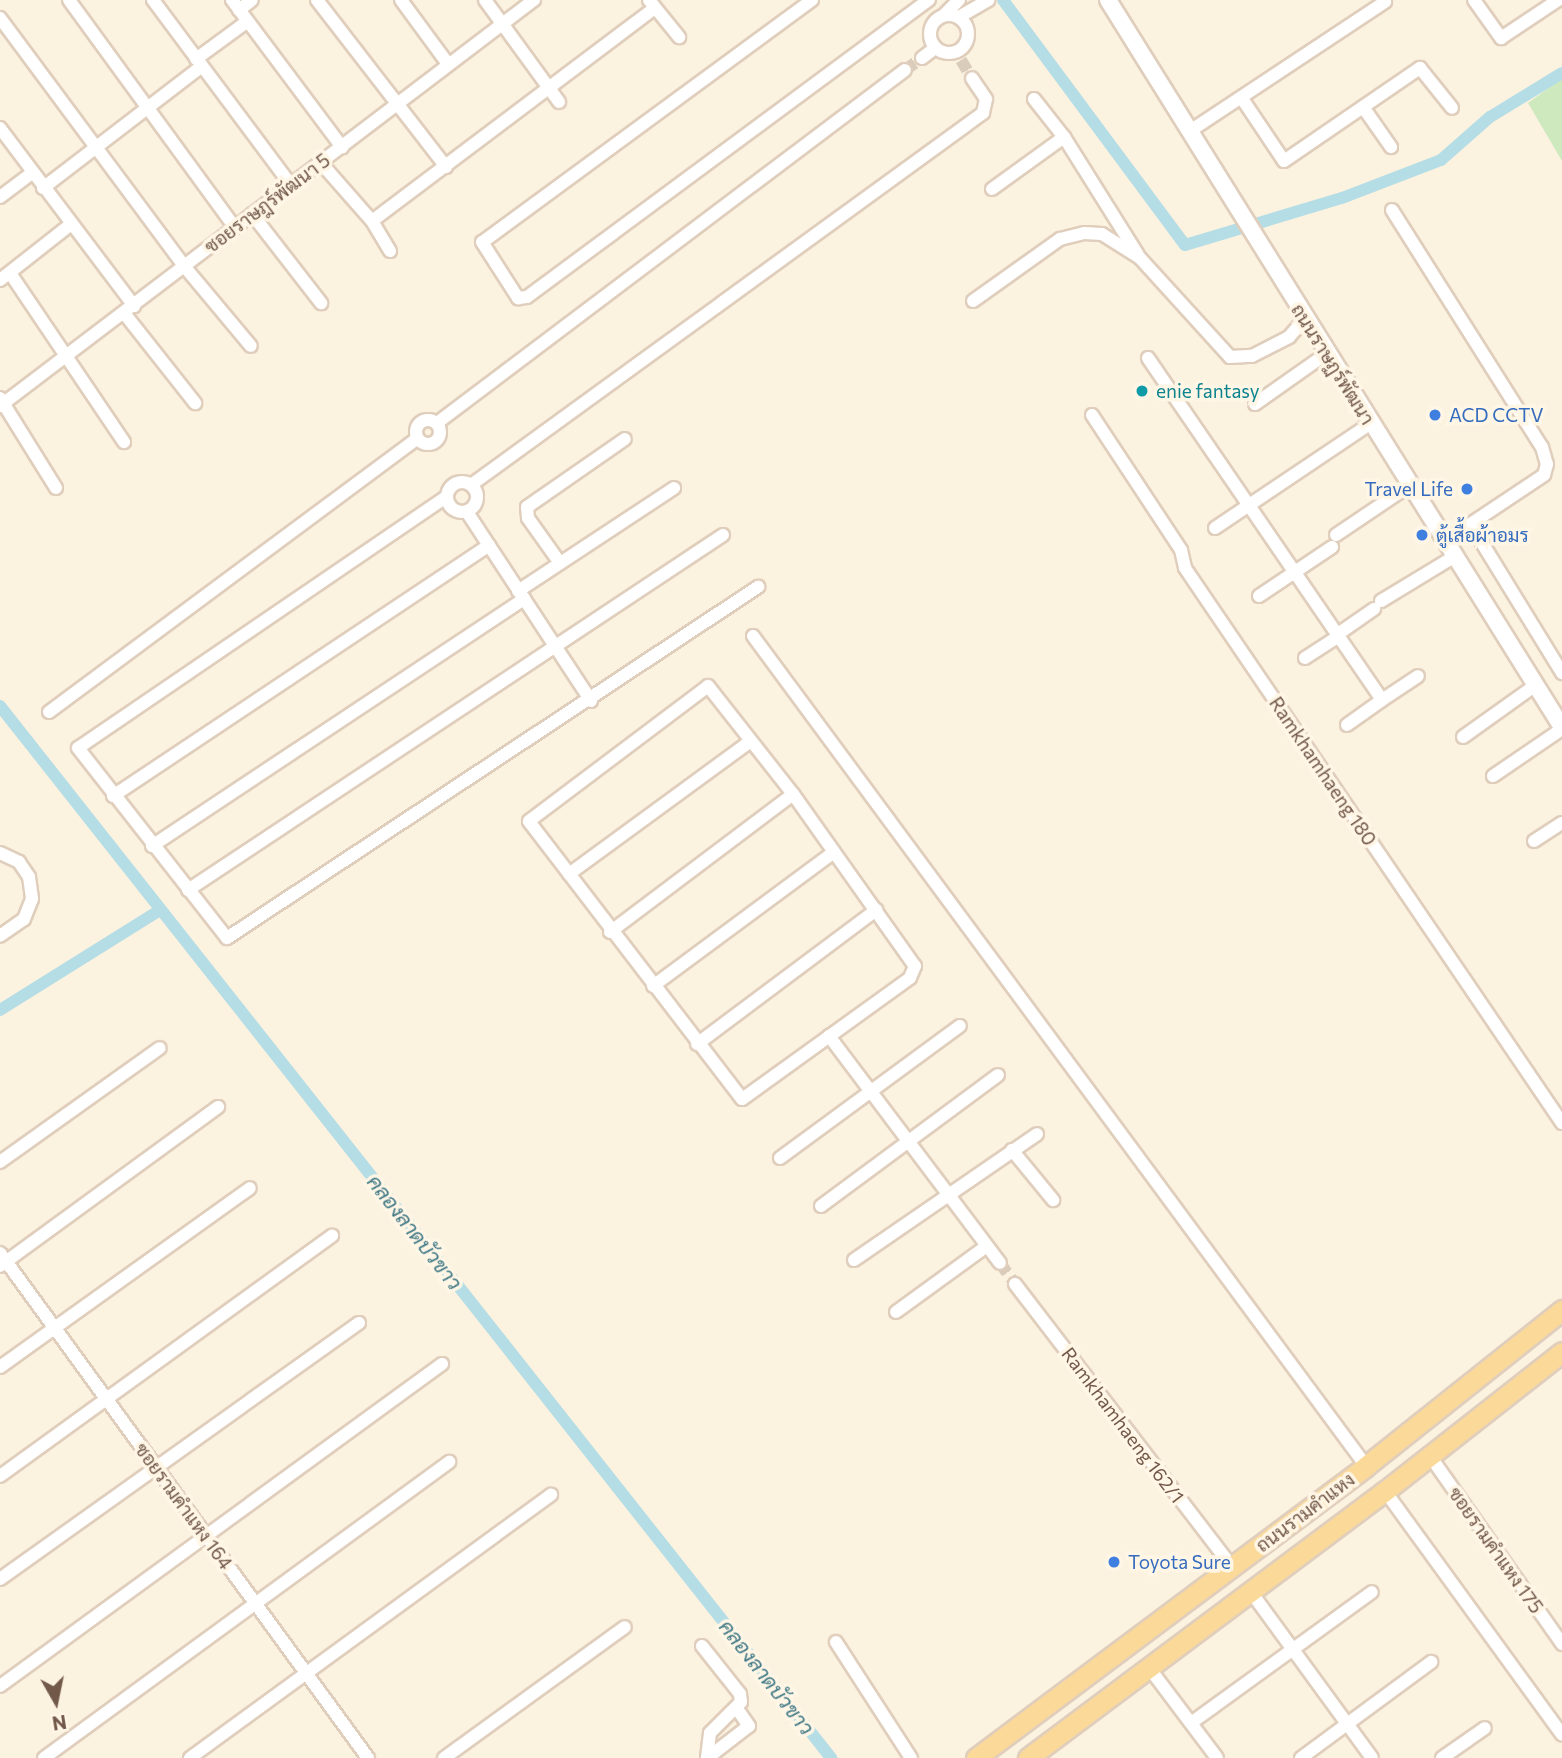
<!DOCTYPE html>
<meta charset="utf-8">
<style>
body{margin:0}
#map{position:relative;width:1562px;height:1758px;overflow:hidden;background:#fcf2e0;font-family:Commissioner,Sarabun,sans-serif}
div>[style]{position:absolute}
.green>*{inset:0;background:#cfe9bf}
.canal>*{height:12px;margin:-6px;padding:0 6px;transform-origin:6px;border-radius:6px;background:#b5dde5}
.minor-tunnel>*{height:12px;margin-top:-6px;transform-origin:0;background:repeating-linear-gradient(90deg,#daccba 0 12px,transparent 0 18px)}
.roads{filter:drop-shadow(2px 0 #e0cebc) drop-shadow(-2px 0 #e0cebc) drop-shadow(0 2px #e0cebc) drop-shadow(0 -2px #e0cebc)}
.minor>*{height:12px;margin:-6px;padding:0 6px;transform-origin:6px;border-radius:6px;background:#fff}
.minor>.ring{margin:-6px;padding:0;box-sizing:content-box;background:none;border:12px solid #fff;border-radius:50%}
.tertiary>*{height:16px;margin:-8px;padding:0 8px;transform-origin:8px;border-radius:8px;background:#fff}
.primary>*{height:19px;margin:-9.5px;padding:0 9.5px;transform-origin:9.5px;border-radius:9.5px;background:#fbd998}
.dots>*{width:19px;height:19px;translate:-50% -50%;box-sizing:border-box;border:4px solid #fff6e6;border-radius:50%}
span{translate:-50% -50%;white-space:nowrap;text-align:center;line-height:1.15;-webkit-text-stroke:7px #fff6e6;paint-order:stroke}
.street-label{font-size:19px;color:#725848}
.culture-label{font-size:19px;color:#0d838f}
.left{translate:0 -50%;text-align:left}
.shop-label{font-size:19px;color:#366cbe}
.right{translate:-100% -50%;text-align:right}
.water-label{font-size:21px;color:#417986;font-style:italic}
.north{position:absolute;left:21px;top:1667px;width:70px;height:70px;-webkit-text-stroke:5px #fff6e6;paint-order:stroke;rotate:171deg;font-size:19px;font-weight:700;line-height:28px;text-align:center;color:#725848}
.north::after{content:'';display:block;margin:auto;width:24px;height:32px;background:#725848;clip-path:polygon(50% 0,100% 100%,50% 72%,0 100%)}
</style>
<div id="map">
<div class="green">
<i style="clip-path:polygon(1562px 78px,1562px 161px,1528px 103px)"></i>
</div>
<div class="canal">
<i style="left:1003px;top:0;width:305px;rotate:53.4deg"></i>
<i style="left:1185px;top:245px;width:164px;rotate:-16.7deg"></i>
<i style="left:1342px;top:198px;width:106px;rotate:-21deg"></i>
<i style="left:1441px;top:160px;width:65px;rotate:-41.3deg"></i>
<i style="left:1490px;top:117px;width:84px;rotate:-31.4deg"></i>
<i style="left:0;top:706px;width:1341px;rotate:51.69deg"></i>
<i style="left:0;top:1010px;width:185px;rotate:-32deg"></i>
</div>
<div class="minor-tunnel">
<i style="left:961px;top:60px;width:21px;rotate:59deg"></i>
<i style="left:905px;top:70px;width:21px;rotate:-35deg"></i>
<i style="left:1000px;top:1263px;width:26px;rotate:54deg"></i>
</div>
<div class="roads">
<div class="minor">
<i style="left:69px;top:0;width:280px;rotate:53.9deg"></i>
<i style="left:153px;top:0;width:229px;rotate:53.3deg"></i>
<i style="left:232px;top:0;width:184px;rotate:53.2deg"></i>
<i style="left:317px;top:0;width:211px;rotate:52.3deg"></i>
<i style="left:401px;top:0;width:79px;rotate:53.7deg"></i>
<i style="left:485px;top:0;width:126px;rotate:54deg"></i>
<i style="left:649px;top:0;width:48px;rotate:51deg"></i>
<i style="left:812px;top:0;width:409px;rotate:143.7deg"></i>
<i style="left:482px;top:242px;width:67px;rotate:57.3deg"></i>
<i style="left:518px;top:298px;width:9px;rotate:-6deg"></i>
<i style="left:527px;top:297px;width:500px;rotate:-36.5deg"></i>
<i style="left:1474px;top:0;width:47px;rotate:54.6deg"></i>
<i style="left:1501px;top:38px;width:69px;rotate:-33.7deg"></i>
<i style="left:239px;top:10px;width:16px;rotate:-38deg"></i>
<i style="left:945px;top:14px;width:20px;rotate:-45deg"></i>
<i class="ring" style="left:930px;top:15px;width:26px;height:26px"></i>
<i style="left:959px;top:17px;width:34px;rotate:-30deg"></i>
<i style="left:0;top:18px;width:309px;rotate:53.4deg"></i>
<i style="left:184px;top:266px;width:104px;rotate:50.1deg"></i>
<i style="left:922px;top:58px;width:16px;rotate:-38deg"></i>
<i style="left:196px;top:59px;width:64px;rotate:-36.2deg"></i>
<i style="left:1034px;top:99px;width:48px;rotate:51.7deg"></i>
<i style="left:1243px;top:100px;width:73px;rotate:56.1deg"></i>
<i style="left:1284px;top:161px;width:165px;rotate:-34.4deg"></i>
<i style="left:1420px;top:68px;width:51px;rotate:51.3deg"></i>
<i style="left:1363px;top:107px;width:49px;rotate:55deg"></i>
<i style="left:0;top:128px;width:223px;rotate:53deg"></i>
<i style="left:1190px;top:131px;width:234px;rotate:-33.5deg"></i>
<i style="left:321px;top:163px;width:77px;rotate:48.7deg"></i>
<i style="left:372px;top:221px;width:35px;rotate:59deg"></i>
<i style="left:43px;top:188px;width:200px;rotate:-37.5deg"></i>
<i style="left:992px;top:189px;width:89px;rotate:-35.8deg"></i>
<i style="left:1064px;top:137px;width:139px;rotate:57.9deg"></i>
<i style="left:0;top:197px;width:40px;rotate:-37deg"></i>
<i style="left:1392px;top:210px;width:280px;rotate:57.7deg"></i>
<i style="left:1542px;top:447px;width:18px;rotate:74deg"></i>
<i style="left:1547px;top:464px;width:11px;rotate:105deg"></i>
<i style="left:1544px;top:475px;width:119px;rotate:146.3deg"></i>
<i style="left:252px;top:214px;width:113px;rotate:52.2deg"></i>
<i style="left:372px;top:221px;width:354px;rotate:-37deg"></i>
<i style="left:10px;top:273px;width:204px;rotate:56deg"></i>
<i style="left:0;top:280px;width:89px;rotate:-38.2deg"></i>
<i style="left:973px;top:301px;width:107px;rotate:-35.5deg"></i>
<i style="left:1060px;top:239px;width:25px;rotate:-14deg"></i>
<i style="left:1084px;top:233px;width:18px;rotate:3deg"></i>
<i style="left:1102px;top:234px;width:45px;rotate:32.3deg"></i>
<i style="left:1140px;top:258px;width:134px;rotate:47.7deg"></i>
<i style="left:1230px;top:357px;width:22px;rotate:-3deg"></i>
<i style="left:1252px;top:356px;width:42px;rotate:-27.2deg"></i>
<i style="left:1289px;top:337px;width:23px;rotate:-49deg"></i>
<i style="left:124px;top:313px;width:115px;rotate:51.7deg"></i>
<i style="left:1148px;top:358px;width:414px;rotate:55.6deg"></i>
<i style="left:1382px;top:700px;width:43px;rotate:144.5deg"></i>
<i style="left:0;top:398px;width:106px;rotate:58.1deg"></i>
<i style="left:1255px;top:404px;width:87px;rotate:-35.2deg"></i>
<i style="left:0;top:406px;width:671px;rotate:-37.25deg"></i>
<i style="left:1092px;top:415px;width:162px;rotate:56.6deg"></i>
<i style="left:1181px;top:550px;width:18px;rotate:77deg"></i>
<i style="left:1185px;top:568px;width:671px;rotate:55.81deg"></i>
<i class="ring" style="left:416px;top:420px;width:12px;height:12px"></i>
<i style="left:437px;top:423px;width:586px;rotate:-37.03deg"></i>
<i class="ring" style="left:447px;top:482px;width:18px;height:18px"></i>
<i style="left:471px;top:485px;width:633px;rotate:-36deg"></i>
<i style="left:983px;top:113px;width:14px;rotate:-78deg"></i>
<i style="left:986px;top:99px;width:25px;rotate:-124deg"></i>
<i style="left:446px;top:497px;width:445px;rotate:145.7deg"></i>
<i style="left:78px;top:748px;width:241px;rotate:51.9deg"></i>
<i style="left:227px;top:938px;width:637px;rotate:-33.47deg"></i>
<i style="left:467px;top:512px;width:226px;rotate:56.7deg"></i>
<i style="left:1471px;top:525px;width:174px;rotate:58.4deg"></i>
<i style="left:1215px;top:528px;width:188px;rotate:-33.9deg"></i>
<i style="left:1336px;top:535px;width:89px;rotate:-34deg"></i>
<i style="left:560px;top:563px;width:55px;rotate:-125.4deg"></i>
<i style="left:528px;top:518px;width:11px;rotate:-95deg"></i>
<i style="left:527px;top:507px;width:119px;rotate:-34.8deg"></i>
<i style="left:518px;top:591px;width:187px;rotate:-33.4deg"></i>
<i style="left:1259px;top:596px;width:88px;rotate:-33.9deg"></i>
<i style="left:1381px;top:601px;width:87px;rotate:-31.3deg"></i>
<i style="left:1338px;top:634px;width:44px;rotate:-34.8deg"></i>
<i style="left:753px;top:636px;width:1032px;rotate:53.55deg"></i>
<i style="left:1305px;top:658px;width:40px;rotate:-32.9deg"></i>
<i style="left:708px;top:686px;width:137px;rotate:51.8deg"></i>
<i style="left:793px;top:794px;width:211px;rotate:54.7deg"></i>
<i style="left:915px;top:966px;width:13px;rotate:113deg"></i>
<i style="left:910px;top:978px;width:207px;rotate:144.2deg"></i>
<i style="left:742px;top:1099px;width:350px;rotate:-127.5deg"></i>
<i style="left:529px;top:821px;width:224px;rotate:-37deg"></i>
<i style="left:1382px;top:700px;width:43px;rotate:-33.7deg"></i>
<i style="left:49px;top:712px;width:457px;rotate:-36.6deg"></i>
<i style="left:1463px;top:737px;width:90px;rotate:-35.5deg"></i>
<i style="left:1493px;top:776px;width:83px;rotate:-34.3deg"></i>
<i style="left:113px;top:796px;width:452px;rotate:-33.7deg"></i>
<i style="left:1534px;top:841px;width:33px;rotate:-33deg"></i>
<i style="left:152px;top:846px;width:447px;rotate:-33.6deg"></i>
<i style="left:0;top:853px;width:21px;rotate:25deg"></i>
<i style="left:19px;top:862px;width:18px;rotate:56deg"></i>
<i style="left:29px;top:877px;width:22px;rotate:82deg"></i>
<i style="left:32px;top:899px;width:22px;rotate:112deg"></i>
<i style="left:24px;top:919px;width:29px;rotate:145deg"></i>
<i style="left:569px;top:874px;width:225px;rotate:-36.2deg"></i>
<i style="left:188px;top:890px;width:642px;rotate:-33.57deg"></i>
<i style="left:610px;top:932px;width:229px;rotate:-37deg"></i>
<i style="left:653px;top:986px;width:225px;rotate:-36.5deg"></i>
<i style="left:829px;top:1036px;width:284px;rotate:53deg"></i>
<i style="left:697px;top:1044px;width:224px;rotate:-36.8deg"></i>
<i style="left:1012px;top:1150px;width:65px;rotate:50.6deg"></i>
<i style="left:780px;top:1158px;width:223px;rotate:-36.3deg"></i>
<i style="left:0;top:1162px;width:196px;rotate:-35.5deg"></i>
<i style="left:821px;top:1206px;width:220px;rotate:-36.5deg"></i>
<i style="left:0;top:1253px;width:625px;rotate:53.92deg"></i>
<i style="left:854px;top:1260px;width:222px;rotate:-34.5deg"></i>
<i style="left:0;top:1266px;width:270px;rotate:-36.1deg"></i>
<i style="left:1015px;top:1284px;width:357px;rotate:52.5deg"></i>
<i style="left:896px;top:1312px;width:112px;rotate:-36deg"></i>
<i style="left:0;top:1367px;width:307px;rotate:-35.6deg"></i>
<i style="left:1430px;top:1456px;width:230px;rotate:54.9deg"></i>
<i style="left:0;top:1476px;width:410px;rotate:-35.9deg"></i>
<i style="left:1385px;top:1491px;width:301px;rotate:54deg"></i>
<i style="left:0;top:1579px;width:441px;rotate:-35.5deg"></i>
<i style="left:1251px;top:1592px;width:205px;rotate:53.9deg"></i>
<i style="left:836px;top:1642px;width:138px;rotate:57.1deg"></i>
<i style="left:702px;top:1646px;width:61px;rotate:51.6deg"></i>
<i style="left:740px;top:1694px;width:8px;rotate:83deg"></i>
<i style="left:741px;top:1702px;width:44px;rotate:135deg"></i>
<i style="left:710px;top:1733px;width:25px;rotate:97deg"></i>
<i style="left:1150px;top:1669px;width:111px;rotate:53deg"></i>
<i style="left:0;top:1686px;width:547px;rotate:-36.07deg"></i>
<i style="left:1191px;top:1723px;width:223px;rotate:-35.9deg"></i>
<i style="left:710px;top:1756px;width:49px;rotate:-37.6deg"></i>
<i style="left:749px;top:1726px;width:21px;rotate:-125deg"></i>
<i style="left:44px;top:1758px;width:502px;rotate:-36.16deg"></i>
<i style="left:190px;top:1758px;width:447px;rotate:-36.1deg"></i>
<i style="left:444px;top:1758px;width:223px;rotate:-35.9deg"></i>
<i style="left:1301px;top:1758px;width:162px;rotate:-36.4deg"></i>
<i style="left:1442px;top:1758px;width:52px;rotate:-34.9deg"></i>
</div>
<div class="tertiary">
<i style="left:1108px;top:0;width:857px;rotate:58.02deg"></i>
</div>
<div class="primary">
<i style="left:976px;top:1758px;width:487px;rotate:-36.8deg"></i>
<i style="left:1366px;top:1466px;width:251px;rotate:-38.5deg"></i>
<i style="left:1028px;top:1758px;width:446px;rotate:-36.8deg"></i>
<i style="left:1385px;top:1491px;width:225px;rotate:-38.1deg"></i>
</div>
</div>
<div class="dots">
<i style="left:1142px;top:391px;background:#0f9aa8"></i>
<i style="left:1435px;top:415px;background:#3f7fe0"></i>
<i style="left:1467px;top:489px;background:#3f7fe0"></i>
<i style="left:1422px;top:535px;background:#3f7fe0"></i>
<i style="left:1114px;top:1562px;background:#3f7fe0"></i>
</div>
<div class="street-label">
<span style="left:267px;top:203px;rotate:-37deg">ซอยราษฎร์พัฒนา 5</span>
<span style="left:1333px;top:364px;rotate:58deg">ถนนราษฏร์พัฒนา</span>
<span style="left:1323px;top:771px;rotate:56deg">Ramkhamhaeng 180</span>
<span style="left:1123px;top:1425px;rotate:53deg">Ramkhamhaeng 162/1</span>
<span style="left:184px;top:1506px;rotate:54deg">ซอยรามคำแหง 164</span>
<span style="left:1305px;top:1512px;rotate:-37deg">ถนนรามคำแหง</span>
<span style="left:1496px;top:1550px;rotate:55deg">ซอยรามคำแหง 175</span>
</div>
<div class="culture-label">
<span class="left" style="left:1156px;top:391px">enie fantasy</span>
</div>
<div class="shop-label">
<span class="left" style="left:1449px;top:415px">ACD CCTV</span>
<span class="right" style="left:1453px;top:489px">Travel Life</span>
<span class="left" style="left:1436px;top:535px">ตู้เสื้อผ้าอมร</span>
<span class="left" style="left:1128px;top:1562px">Toyota Sure</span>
</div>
<div class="water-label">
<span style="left:415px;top:1232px;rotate:52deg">คลองลาดบัวขาว</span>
<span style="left:767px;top:1677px;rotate:52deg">คลองลาดบัวขาว</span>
</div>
<div class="north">N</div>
</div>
